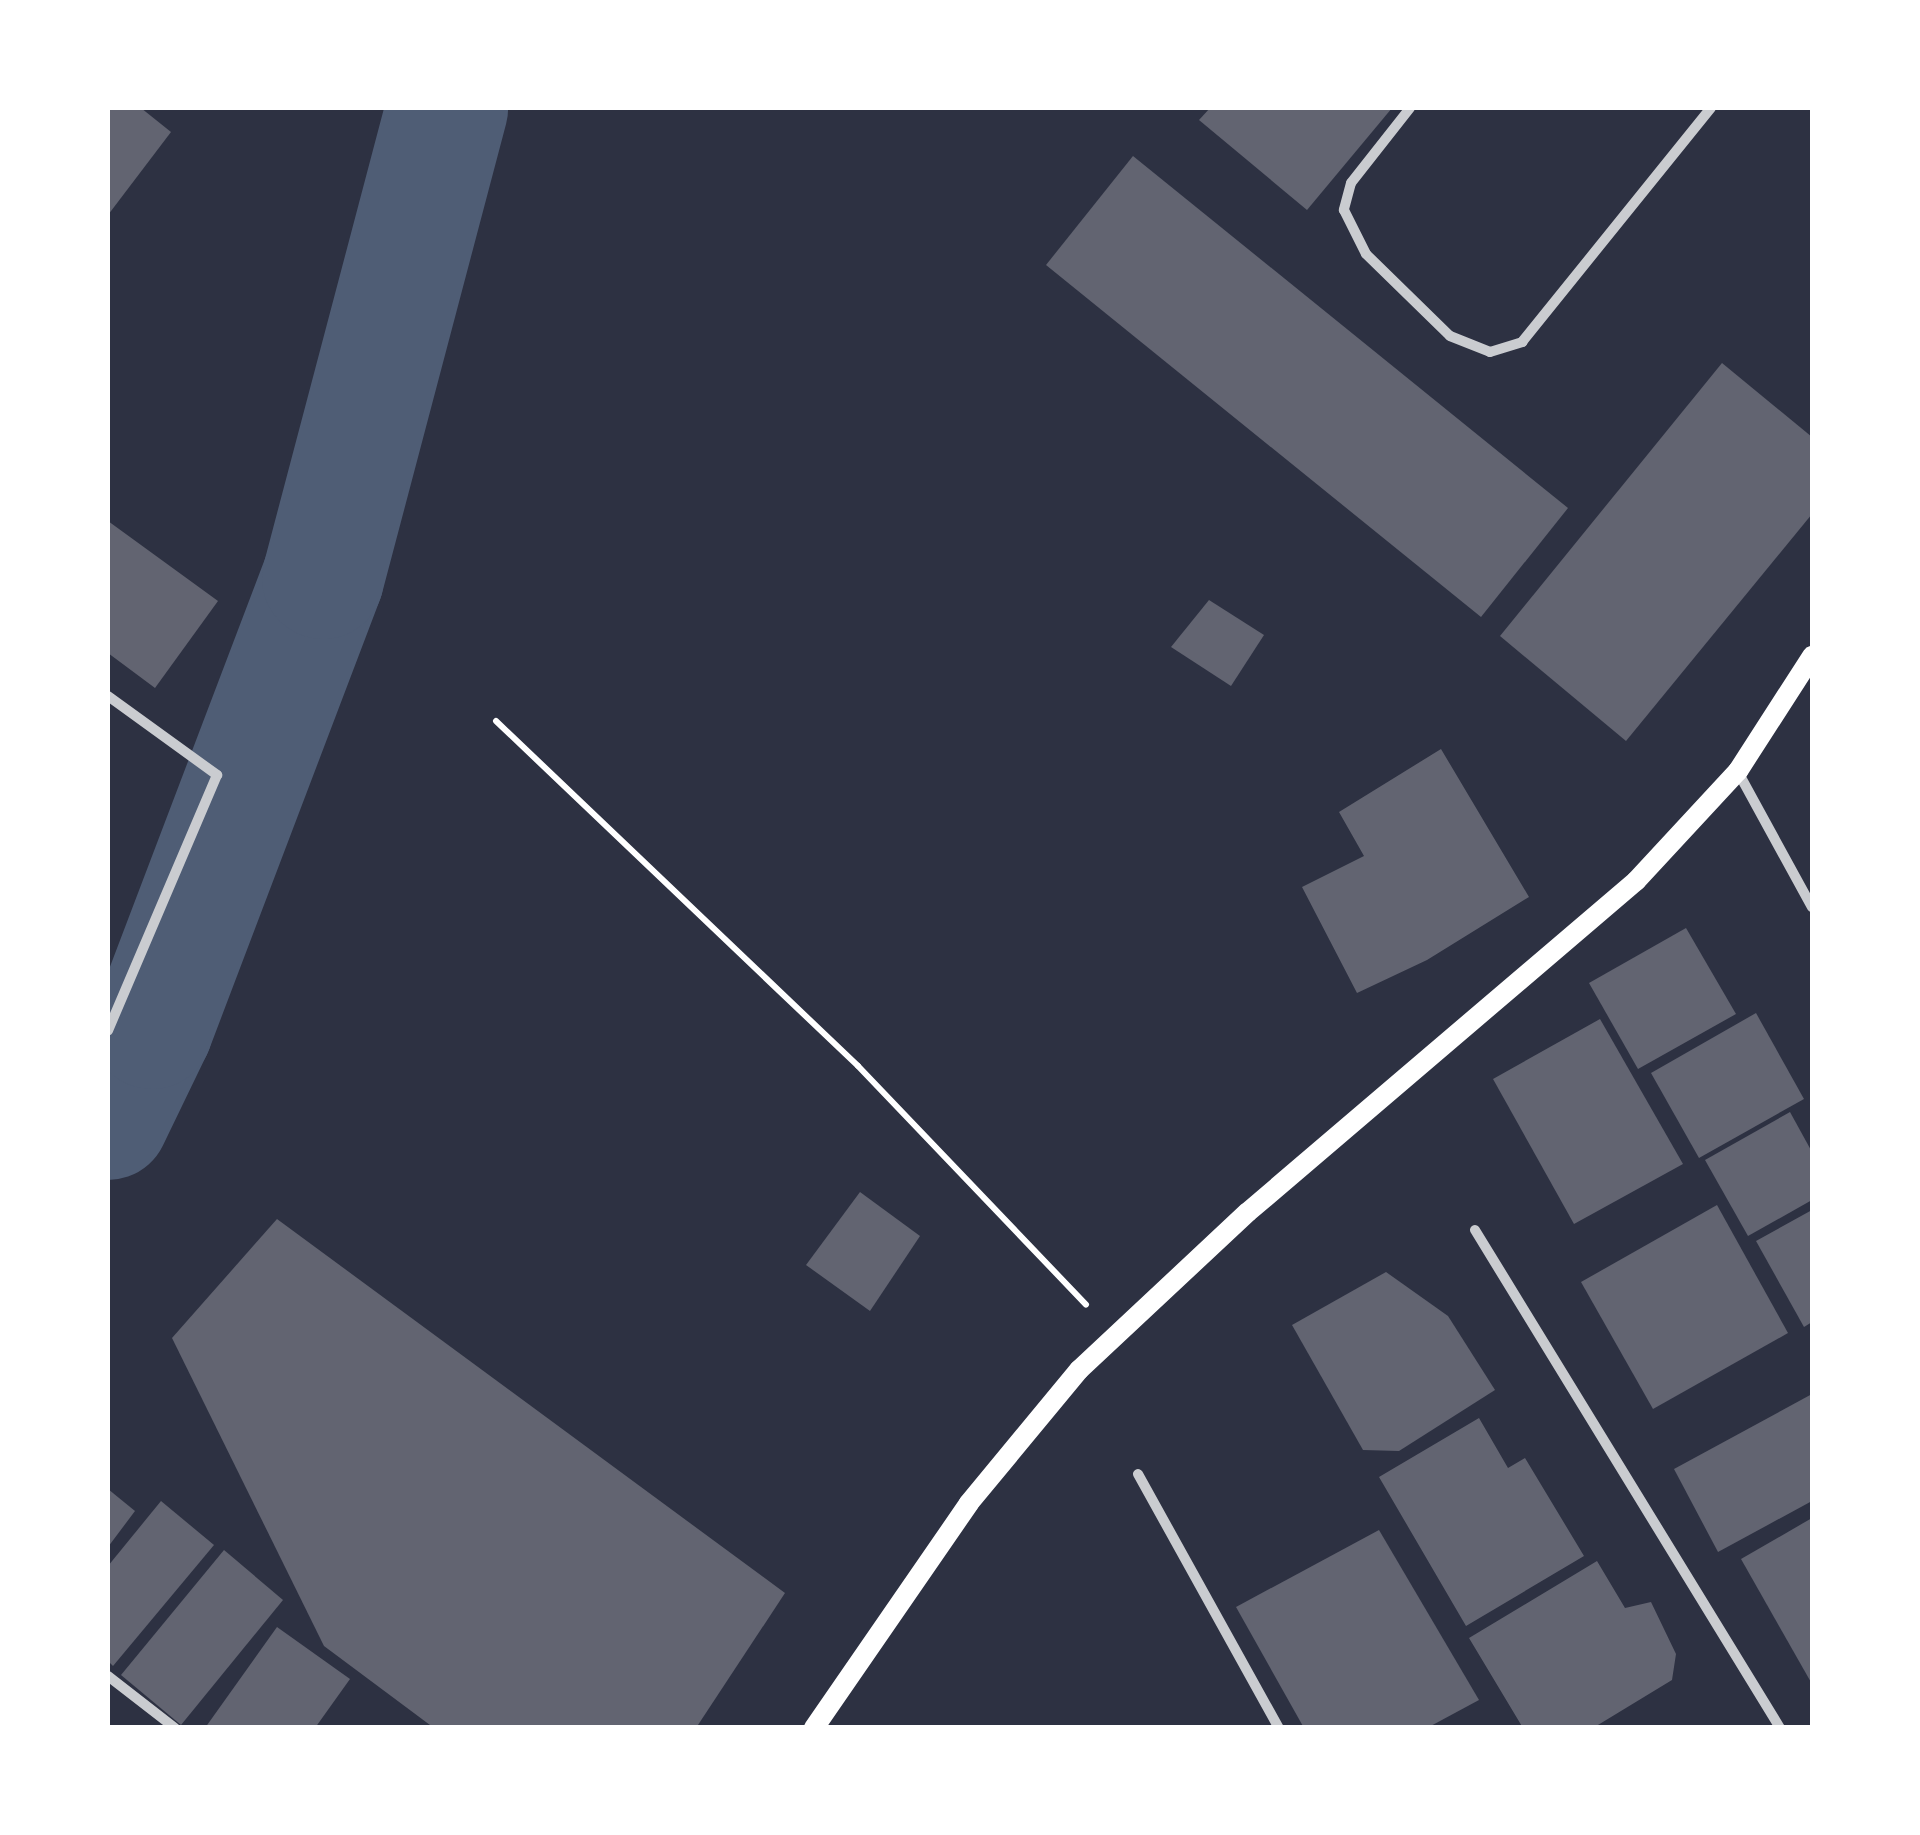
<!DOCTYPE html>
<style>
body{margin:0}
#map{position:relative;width:1920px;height:1835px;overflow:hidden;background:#2d3142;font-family:"Space Grotesk",sans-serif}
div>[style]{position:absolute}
.river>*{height:122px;margin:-61px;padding:0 61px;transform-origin:61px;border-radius:61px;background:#4f5d75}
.building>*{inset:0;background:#626471}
.path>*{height:6px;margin:-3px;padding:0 3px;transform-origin:3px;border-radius:3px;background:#fff}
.minor>*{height:10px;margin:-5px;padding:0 5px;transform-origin:5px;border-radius:5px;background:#caccd0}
.secondary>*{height:20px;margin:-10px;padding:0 10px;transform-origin:10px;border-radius:10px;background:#fff}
span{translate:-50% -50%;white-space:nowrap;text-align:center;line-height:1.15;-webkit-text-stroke:8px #fff;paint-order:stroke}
.frame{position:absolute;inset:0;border:110px solid #fff;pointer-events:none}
</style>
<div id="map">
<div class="river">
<i style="left:108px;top:1119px;width:101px;rotate:-64.2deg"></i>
<i style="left:152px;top:1028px;width:481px;rotate:-69.2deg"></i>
<i style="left:323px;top:578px;width:486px;rotate:-75.2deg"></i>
</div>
<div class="building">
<i style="clip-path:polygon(108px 108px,141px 108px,171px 132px,108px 215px)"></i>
<i style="clip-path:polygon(1210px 108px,1392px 108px,1307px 210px,1199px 120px)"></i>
<i style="clip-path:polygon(1133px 156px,1568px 508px,1481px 617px,1046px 265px)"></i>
<i style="clip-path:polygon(1722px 363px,1812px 437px,1812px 514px,1626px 741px,1500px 636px)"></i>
<i style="clip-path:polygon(108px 521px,218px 601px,155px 688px,108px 653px)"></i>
<i style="clip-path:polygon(1209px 600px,1264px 635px,1231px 686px,1171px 647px)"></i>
<i style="clip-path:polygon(1441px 749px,1529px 897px,1427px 960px,1357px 993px,1302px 887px,1364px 856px,1339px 812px)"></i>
<i style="clip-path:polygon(1686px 928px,1736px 1014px,1638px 1069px,1589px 983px)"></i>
<i style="clip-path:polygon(1756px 1013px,1804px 1099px,1699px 1158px,1651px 1073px)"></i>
<i style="clip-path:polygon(1600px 1019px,1683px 1164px,1574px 1224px,1493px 1079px)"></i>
<i style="clip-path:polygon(1790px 1112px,1812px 1152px,1812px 1200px,1748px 1236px,1705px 1160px)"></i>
<i style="clip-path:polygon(860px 1192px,920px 1236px,870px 1311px,806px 1265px)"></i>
<i style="clip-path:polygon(1717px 1205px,1788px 1333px,1653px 1409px,1581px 1282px)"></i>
<i style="clip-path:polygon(1812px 1210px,1812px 1322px,1804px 1327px,1756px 1241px)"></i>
<i style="clip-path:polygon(277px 1219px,785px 1593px,696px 1728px,434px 1728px,324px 1646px,172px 1338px)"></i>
<i style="clip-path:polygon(1386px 1272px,1448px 1316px,1495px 1390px,1399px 1451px,1363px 1450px,1292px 1325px)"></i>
<i style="clip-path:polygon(1812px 1394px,1812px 1501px,1718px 1552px,1674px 1469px)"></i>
<i style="clip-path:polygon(1479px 1418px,1508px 1468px,1525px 1458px,1584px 1556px,1466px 1626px,1379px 1477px)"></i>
<i style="clip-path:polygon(108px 1489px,135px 1511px,108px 1547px)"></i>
<i style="clip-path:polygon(161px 1501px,214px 1545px,113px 1666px,108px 1661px,108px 1566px)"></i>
<i style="clip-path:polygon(1812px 1518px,1812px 1684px,1741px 1559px)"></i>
<i style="clip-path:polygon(1379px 1530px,1479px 1700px,1427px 1728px,1304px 1728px,1236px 1607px)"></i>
<i style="clip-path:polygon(224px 1550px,283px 1600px,181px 1725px,121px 1675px)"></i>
<i style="clip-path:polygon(1597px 1561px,1625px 1608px,1651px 1602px,1676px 1654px,1672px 1680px,1593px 1728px,1523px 1728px,1469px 1638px)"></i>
<i style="clip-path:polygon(277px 1627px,350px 1679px,315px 1728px,205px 1728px)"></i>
</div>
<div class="path">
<i style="left:496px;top:721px;width:500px;rotate:43.62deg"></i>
<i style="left:858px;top:1066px;width:330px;rotate:46.3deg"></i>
</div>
<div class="minor">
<i style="left:1410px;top:108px;width:95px;rotate:128.2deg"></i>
<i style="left:1351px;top:183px;width:28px;rotate:105deg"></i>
<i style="left:1344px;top:210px;width:49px;rotate:63.4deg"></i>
<i style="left:1366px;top:254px;width:117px;rotate:44.3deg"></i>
<i style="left:1450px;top:336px;width:43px;rotate:21.8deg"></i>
<i style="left:1490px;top:352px;width:34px;rotate:-17deg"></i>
<i style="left:1522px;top:342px;width:301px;rotate:-51.1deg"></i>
<i style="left:108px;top:696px;width:135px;rotate:35.9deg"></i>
<i style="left:217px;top:775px;width:278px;rotate:113.1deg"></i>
<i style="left:1738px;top:772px;width:154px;rotate:61.3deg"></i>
<i style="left:1475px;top:1230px;width:584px;rotate:58.51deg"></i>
<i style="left:1138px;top:1474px;width:291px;rotate:61deg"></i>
<i style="left:108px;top:1676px;width:85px;rotate:37.8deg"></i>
</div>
<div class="secondary">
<i style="left:814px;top:1728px;width:273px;rotate:-55.4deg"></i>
<i style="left:969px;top:1503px;width:173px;rotate:-50.4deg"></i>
<i style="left:1079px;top:1370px;width:231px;rotate:-43.1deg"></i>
<i style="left:1248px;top:1212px;width:510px;rotate:-40.47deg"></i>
<i style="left:1636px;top:881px;width:150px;rotate:-47.2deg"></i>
<i style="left:1738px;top:771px;width:137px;rotate:-57.2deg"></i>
</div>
<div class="frame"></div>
</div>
